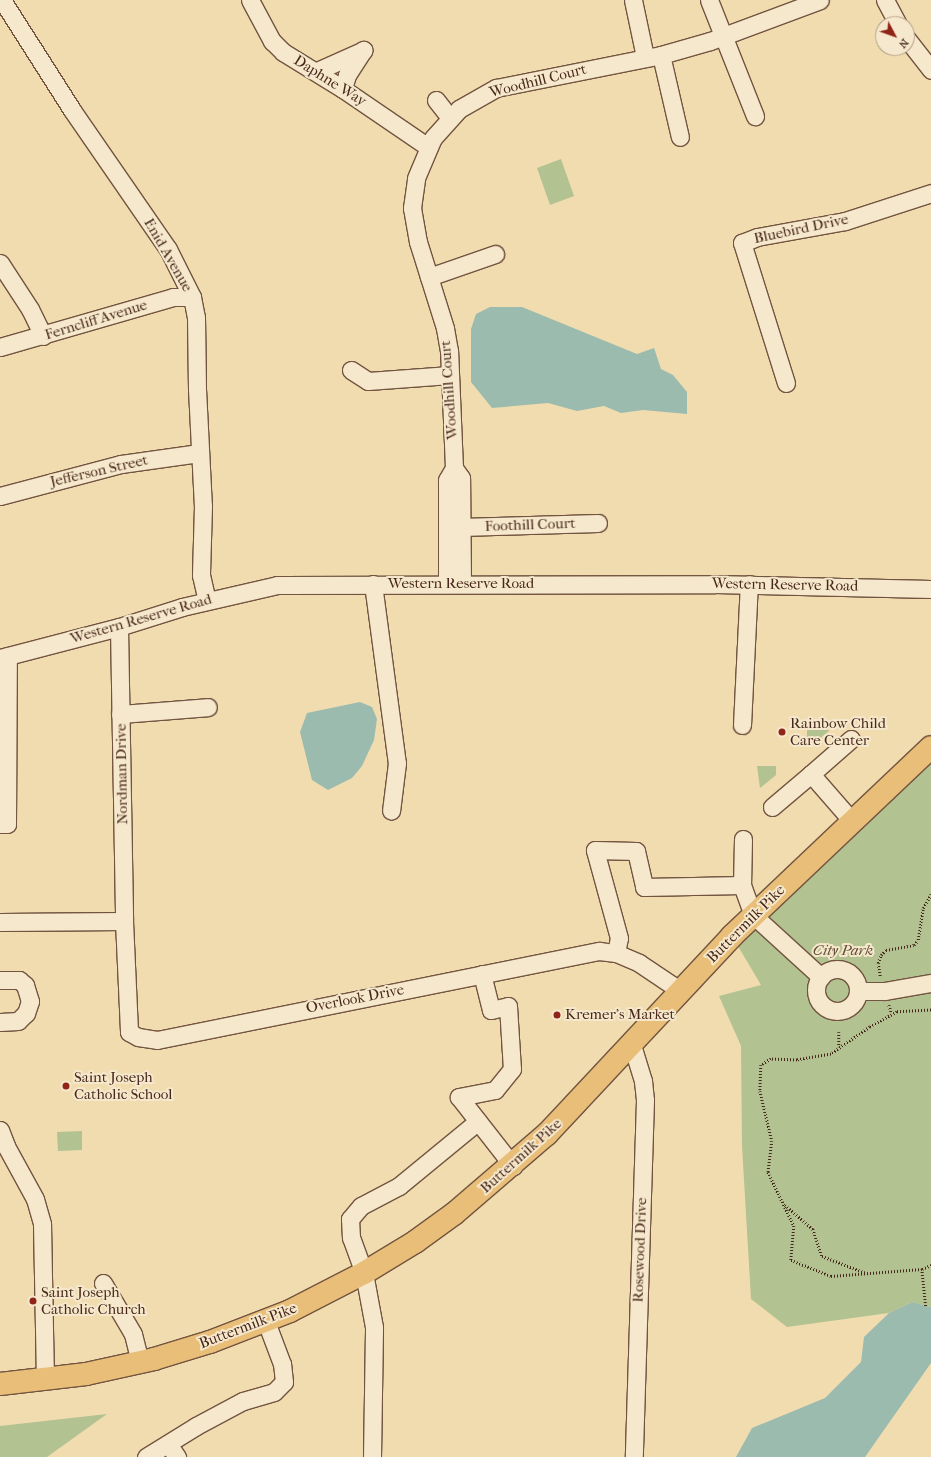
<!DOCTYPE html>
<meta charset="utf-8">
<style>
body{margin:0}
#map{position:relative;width:931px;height:1457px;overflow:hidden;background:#f1dcb0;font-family:"IM FELL French Canon",serif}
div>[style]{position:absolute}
.green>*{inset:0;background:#b3c291}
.water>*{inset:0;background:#9bbbae}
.path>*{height:2.5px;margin-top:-1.25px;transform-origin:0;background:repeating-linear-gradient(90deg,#47271b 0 1px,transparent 0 3px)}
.roads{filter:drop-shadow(1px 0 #725440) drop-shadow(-1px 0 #725440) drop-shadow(0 1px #725440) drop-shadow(0 -1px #725440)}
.minor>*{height:17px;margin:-8.5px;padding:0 8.5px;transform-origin:8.5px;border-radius:8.5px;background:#f6e8cc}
.minor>.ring{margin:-8.5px;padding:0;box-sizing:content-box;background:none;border:17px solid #f6e8cc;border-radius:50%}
.major>*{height:22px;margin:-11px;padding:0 11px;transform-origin:11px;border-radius:11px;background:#e8be78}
.dots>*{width:11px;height:11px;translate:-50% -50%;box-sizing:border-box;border:2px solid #f6e8cc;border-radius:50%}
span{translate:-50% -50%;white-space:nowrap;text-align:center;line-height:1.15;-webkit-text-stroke:4px #f6e8cc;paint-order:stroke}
.street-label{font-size:15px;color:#47271b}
.poi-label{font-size:15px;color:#47271b}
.left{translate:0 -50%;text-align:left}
.park-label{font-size:15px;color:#624e38;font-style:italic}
.north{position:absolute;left:875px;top:16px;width:40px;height:40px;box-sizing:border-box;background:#f6e8cc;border:1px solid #b09b85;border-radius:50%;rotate:131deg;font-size:11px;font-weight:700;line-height:16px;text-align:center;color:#47271b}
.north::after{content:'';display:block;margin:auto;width:14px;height:18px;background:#8f2418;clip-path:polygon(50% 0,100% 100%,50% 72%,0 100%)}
</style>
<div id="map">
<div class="green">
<i style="clip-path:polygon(561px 159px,574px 196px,550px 205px,537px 168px)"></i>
<i style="clip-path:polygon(807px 721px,822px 721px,829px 731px,814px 743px,807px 744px)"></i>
<i style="clip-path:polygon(931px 747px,931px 1307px,912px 1302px,889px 1313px,787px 1327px,751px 1299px,742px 1146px,741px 1046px,719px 996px,761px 985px,732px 936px)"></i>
<i style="clip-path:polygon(757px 766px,776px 766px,776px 775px,760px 788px)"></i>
<i style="clip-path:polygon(82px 1131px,82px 1150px,58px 1151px,57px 1132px)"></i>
<i style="clip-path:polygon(107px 1414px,47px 1457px,0 1457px,0 1426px)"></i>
</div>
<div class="water">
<i style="clip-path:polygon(490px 307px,522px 307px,637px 354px,654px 348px,661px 369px,673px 375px,687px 392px,687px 414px,643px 410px,621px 413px,604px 406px,577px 411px,548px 403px,492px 408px,471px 382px,471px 329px,476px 314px)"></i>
<i style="clip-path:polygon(360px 702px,372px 707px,377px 719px,374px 740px,362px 766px,352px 778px,328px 790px,312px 780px,300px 732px,307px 713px)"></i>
<i style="clip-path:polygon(912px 1302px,931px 1307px,931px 1363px,865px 1457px,736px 1457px,752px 1428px,825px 1398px,861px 1362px,864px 1337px,889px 1313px)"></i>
</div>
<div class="path">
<i style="left:880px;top:976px;width:13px;rotate:-99deg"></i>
<i style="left:878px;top:963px;width:9px;rotate:-69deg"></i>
<i style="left:881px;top:955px;width:7px;rotate:-45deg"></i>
<i style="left:886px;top:950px;width:28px;rotate:-10deg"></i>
<i style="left:914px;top:945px;width:6px;rotate:-51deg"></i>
<i style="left:918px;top:940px;width:32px;rotate:-81deg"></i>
<i style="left:923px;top:908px;width:16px;rotate:-60deg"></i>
<i style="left:889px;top:1005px;width:9px;rotate:72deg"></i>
<i style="left:931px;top:1010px;width:34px;rotate:177deg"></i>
<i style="left:897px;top:1012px;width:31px;rotate:151deg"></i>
<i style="left:870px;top:1027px;width:47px;rotate:145.3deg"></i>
<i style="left:831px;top:1054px;width:35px;rotate:170deg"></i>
<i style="left:797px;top:1060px;width:26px;rotate:-178deg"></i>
<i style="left:771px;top:1059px;width:12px;rotate:149deg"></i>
<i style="left:761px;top:1065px;width:26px;rotate:92deg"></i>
<i style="left:760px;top:1091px;width:51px;rotate:76.5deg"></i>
<i style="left:772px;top:1141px;width:31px;rotate:97deg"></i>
<i style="left:768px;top:1172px;width:60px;rotate:64.3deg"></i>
<i style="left:794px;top:1226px;width:34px;rotate:95deg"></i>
<i style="left:791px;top:1260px;width:43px;rotate:21.8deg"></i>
<i style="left:831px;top:1276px;width:91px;rotate:-4.4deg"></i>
<i style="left:922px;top:1269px;width:10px;rotate:-24deg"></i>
<i style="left:839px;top:1032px;width:15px;rotate:90deg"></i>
<i style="left:785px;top:1205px;width:37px;rotate:41deg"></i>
<i style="left:813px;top:1229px;width:28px;rotate:72deg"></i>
<i style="left:822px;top:1256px;width:47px;rotate:21.1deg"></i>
<i style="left:922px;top:1269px;width:37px;rotate:84deg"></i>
</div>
<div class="roads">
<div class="minor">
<i style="left:2px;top:0;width:130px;rotate:57.5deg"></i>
<i style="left:72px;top:110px;width:169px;rotate:55.4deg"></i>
<i style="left:168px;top:249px;width:54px;rotate:63.4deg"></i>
<i style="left:192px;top:297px;width:20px;rotate:79deg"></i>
<i style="left:196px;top:317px;width:72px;rotate:89.2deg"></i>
<i style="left:197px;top:389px;width:117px;rotate:87.1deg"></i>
<i style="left:203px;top:506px;width:69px;rotate:91.7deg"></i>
<i style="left:201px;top:575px;width:26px;rotate:77deg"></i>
<i style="left:250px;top:0;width:47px;rotate:61.8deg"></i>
<i style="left:272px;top:41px;width:16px;rotate:45deg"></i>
<i style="left:283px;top:52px;width:70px;rotate:31.7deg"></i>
<i style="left:343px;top:89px;width:103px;rotate:34.3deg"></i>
<i style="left:633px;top:0;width:58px;rotate:78.1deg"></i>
<i style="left:709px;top:0;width:125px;rotate:68.4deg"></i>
<i style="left:885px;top:0;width:27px;rotate:62deg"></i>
<i style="left:907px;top:39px;width:39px;rotate:52deg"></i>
<i style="left:661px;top:55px;width:84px;rotate:77deg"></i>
<i style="left:317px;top:71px;width:51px;rotate:-24.1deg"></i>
<i style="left:343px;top:89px;width:15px;rotate:-74deg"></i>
<i style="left:347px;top:75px;width:30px;rotate:-57deg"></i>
<i style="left:436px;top:100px;width:23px;rotate:52deg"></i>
<i style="left:0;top:263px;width:55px;rotate:56.9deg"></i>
<i style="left:30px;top:309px;width:30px;rotate:64deg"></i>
<i style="left:429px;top:277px;width:70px;rotate:-19.2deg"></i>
<i style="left:0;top:347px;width:180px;rotate:-16.1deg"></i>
<i style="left:173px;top:297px;width:19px"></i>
<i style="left:351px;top:370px;width:20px;rotate:33deg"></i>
<i style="left:368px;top:381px;width:82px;rotate:-4.2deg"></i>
<i style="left:786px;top:383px;width:147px;rotate:-107.4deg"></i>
<i style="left:742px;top:243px;width:16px;rotate:-22deg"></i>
<i style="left:757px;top:237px;width:89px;rotate:-10.3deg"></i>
<i style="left:845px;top:221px;width:90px;rotate:-18deg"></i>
<i style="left:0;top:496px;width:125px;rotate:-14.8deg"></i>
<i style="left:121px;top:464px;width:79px;rotate:-8deg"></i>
<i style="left:461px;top:527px;width:137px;rotate:-1.7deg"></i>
<i style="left:373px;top:584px;width:181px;rotate:82.4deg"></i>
<i style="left:397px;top:763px;width:48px;rotate:97.1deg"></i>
<i style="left:447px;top:584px;width:104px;rotate:-90deg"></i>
<i style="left:447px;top:480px;width:14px;rotate:-60deg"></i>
<i style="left:462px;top:584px;width:106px;rotate:-90.5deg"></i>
<i style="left:461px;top:478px;width:12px;rotate:-125deg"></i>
<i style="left:454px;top:468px;width:117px;rotate:-92.4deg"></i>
<i style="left:449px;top:351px;width:23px;rotate:-100deg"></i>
<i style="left:445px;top:328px;width:90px;rotate:-107.4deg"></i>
<i style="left:418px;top:242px;width:35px;rotate:-100deg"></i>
<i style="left:412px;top:208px;width:30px;rotate:-82deg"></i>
<i style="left:416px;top:178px;width:43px;rotate:-67deg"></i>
<i style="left:433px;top:138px;width:39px;rotate:-48deg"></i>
<i style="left:459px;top:109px;width:43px;rotate:-29.6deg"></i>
<i style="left:496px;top:88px;width:168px;rotate:-11.3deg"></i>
<i style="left:661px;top:55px;width:51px;rotate:-15.9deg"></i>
<i style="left:710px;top:41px;width:117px;rotate:-20.4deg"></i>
<i style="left:119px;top:627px;width:294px;rotate:89deg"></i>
<i style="left:124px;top:921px;width:111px;rotate:87.4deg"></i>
<i style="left:129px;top:1032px;width:10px;rotate:29deg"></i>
<i style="left:138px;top:1037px;width:19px;rotate:9deg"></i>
<i style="left:157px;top:1040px;width:451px;rotate:-11.4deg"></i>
<i style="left:599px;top:951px;width:17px;rotate:7deg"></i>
<i style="left:616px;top:953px;width:25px;rotate:23deg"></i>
<i style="left:639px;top:963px;width:50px;rotate:33.7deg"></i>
<i style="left:0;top:658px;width:123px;rotate:-14.6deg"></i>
<i style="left:119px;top:627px;width:66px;rotate:-17.6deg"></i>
<i style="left:182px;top:607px;width:98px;rotate:-13deg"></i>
<i style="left:277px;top:585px;width:438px;rotate:-0.1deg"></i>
<i style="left:715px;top:584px;width:216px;rotate:1.3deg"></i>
<i style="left:120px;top:714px;width:88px;rotate:-4.5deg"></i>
<i style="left:742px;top:725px;width:141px;rotate:-87.2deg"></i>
<i style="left:811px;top:774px;width:53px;rotate:-41.2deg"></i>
<i style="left:772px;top:807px;width:51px;rotate:-40.2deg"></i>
<i style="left:811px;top:774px;width:62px;rotate:48.9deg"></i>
<i style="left:0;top:824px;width:7px"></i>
<i style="left:7px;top:824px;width:168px;rotate:-89.7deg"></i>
<i style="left:743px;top:839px;width:46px;rotate:91.2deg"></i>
<i style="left:742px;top:885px;width:32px;rotate:70deg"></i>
<i style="left:753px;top:915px;width:92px;rotate:42.4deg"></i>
<i style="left:0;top:922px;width:124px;rotate:-0.5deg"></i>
<i style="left:616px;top:953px;width:15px;rotate:-79deg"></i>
<i style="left:619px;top:938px;width:91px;rotate:-105.3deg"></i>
<i style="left:595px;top:850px;width:41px;rotate:1.4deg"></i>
<i style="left:636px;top:851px;width:37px;rotate:77deg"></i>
<i style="left:644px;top:887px;width:98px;rotate:-1.2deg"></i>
<i class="ring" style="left:816px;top:969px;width:25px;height:25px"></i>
<i style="left:482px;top:974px;width:37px;rotate:76deg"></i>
<i style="left:491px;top:1010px;width:17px;rotate:-13deg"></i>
<i style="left:508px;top:1006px;width:63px;rotate:86.4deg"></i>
<i style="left:512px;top:1069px;width:27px;rotate:129deg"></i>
<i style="left:495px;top:1090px;width:37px;rotate:169deg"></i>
<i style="left:459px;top:1097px;width:88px;rotate:52deg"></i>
<i style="left:0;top:980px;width:19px"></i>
<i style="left:19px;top:980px;width:8px;rotate:40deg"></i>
<i style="left:25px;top:985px;width:17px;rotate:73deg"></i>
<i style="left:30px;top:1001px;width:13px;rotate:108deg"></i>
<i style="left:26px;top:1013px;width:11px;rotate:135deg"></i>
<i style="left:18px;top:1021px;width:18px;rotate:177deg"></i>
<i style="left:858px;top:991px;width:27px"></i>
<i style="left:885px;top:991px;width:47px;rotate:-9.9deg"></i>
<i style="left:632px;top:1045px;width:38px;rotate:73deg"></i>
<i style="left:643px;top:1081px;width:19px;rotate:84deg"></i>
<i style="left:645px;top:1100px;width:357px;rotate:91.8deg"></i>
<i style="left:0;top:1130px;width:17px;rotate:69deg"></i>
<i style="left:6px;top:1146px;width:60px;rotate:61.3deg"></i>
<i style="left:35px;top:1199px;width:26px;rotate:74deg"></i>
<i style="left:42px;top:1224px;width:156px;rotate:88.9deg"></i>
<i style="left:103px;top:1283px;width:59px;rotate:59.5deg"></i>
<i style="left:133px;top:1334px;width:29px;rotate:76deg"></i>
<i style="left:168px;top:1444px;width:16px;rotate:55deg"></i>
<i style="left:146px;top:1457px;width:59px;rotate:-31.8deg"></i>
<i style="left:196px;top:1426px;width:53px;rotate:-28deg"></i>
<i style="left:243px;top:1401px;width:32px;rotate:-16deg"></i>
<i style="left:274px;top:1392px;width:14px;rotate:-45deg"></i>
<i style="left:284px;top:1382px;width:18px;rotate:-96deg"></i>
<i style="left:282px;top:1364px;width:48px;rotate:-110.7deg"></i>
<i style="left:372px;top:1457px;width:130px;rotate:-89.1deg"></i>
<i style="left:374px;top:1327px;width:55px;rotate:-100.5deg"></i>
<i style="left:364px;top:1273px;width:37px;rotate:-110deg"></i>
<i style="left:351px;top:1238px;width:19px;rotate:-93deg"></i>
<i style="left:350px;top:1219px;width:17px;rotate:-50deg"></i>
<i style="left:361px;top:1206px;width:43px;rotate:-27.8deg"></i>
<i style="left:399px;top:1186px;width:102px;rotate:-39.4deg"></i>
</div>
<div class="major">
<i style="left:0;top:1384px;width:87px;rotate:-6.6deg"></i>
<i style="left:86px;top:1374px;width:70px;rotate:-12.4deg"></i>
<i style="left:154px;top:1359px;width:59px;rotate:-16.9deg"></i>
<i style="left:210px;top:1342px;width:86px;rotate:-21.2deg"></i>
<i style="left:290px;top:1311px;width:83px;rotate:-27.2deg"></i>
<i style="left:364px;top:1273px;width:60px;rotate:-31.3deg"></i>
<i style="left:415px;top:1242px;width:49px;rotate:-35.9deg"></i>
<i style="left:455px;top:1213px;width:121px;rotate:-40.7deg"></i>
<i style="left:547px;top:1134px;width:271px;rotate:-46.9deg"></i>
<i style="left:732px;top:936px;width:274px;rotate:-43.5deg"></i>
</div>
</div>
<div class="dots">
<i style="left:782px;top:732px;background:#8f2418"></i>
<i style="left:557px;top:1015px;background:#8f2418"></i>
<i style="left:66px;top:1086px;background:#8f2418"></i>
<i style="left:33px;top:1301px;background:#8f2418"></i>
</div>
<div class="street-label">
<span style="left:330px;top:81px;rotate:32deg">Daphne Way</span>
<span style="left:538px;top:81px;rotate:-14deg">Woodhill Court</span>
<span style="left:801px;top:229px;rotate:-12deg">Bluebird Drive</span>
<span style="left:168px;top:255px;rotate:60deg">Enid Avenue</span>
<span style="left:96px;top:320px;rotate:-17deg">Ferncliff Avenue</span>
<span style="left:449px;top:390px;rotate:-94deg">Woodhill Court</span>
<span style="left:99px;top:471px;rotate:-13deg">Jefferson Street</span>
<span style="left:530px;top:525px;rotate:-2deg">Foothill Court</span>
<span style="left:461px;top:584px">Western Reserve Road</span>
<span style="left:785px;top:585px;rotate:1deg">Western Reserve Road</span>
<span style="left:141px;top:619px;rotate:-16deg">Western Reserve Road</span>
<span style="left:122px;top:774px;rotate:-91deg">Nordman Drive</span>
<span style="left:746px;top:924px;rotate:-45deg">Buttermilk Pike</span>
<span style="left:355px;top:999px;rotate:-11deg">Overlook Drive</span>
<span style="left:521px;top:1156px;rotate:-42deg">Buttermilk Pike</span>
<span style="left:640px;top:1250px;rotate:-88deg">Rosewood Drive</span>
<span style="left:248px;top:1326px;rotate:-21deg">Buttermilk Pike</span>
</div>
<div class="poi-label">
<span class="left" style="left:790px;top:732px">Rainbow Child<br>Care Center</span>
<span class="left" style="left:565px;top:1015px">Kremer’s Market</span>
<span class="left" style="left:74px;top:1086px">Saint Joseph<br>Catholic School</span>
<span class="left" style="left:41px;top:1301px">Saint Joseph<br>Catholic Church</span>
</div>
<div class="park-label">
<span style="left:843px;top:951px">City Park</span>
</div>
<div class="north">N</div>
</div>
